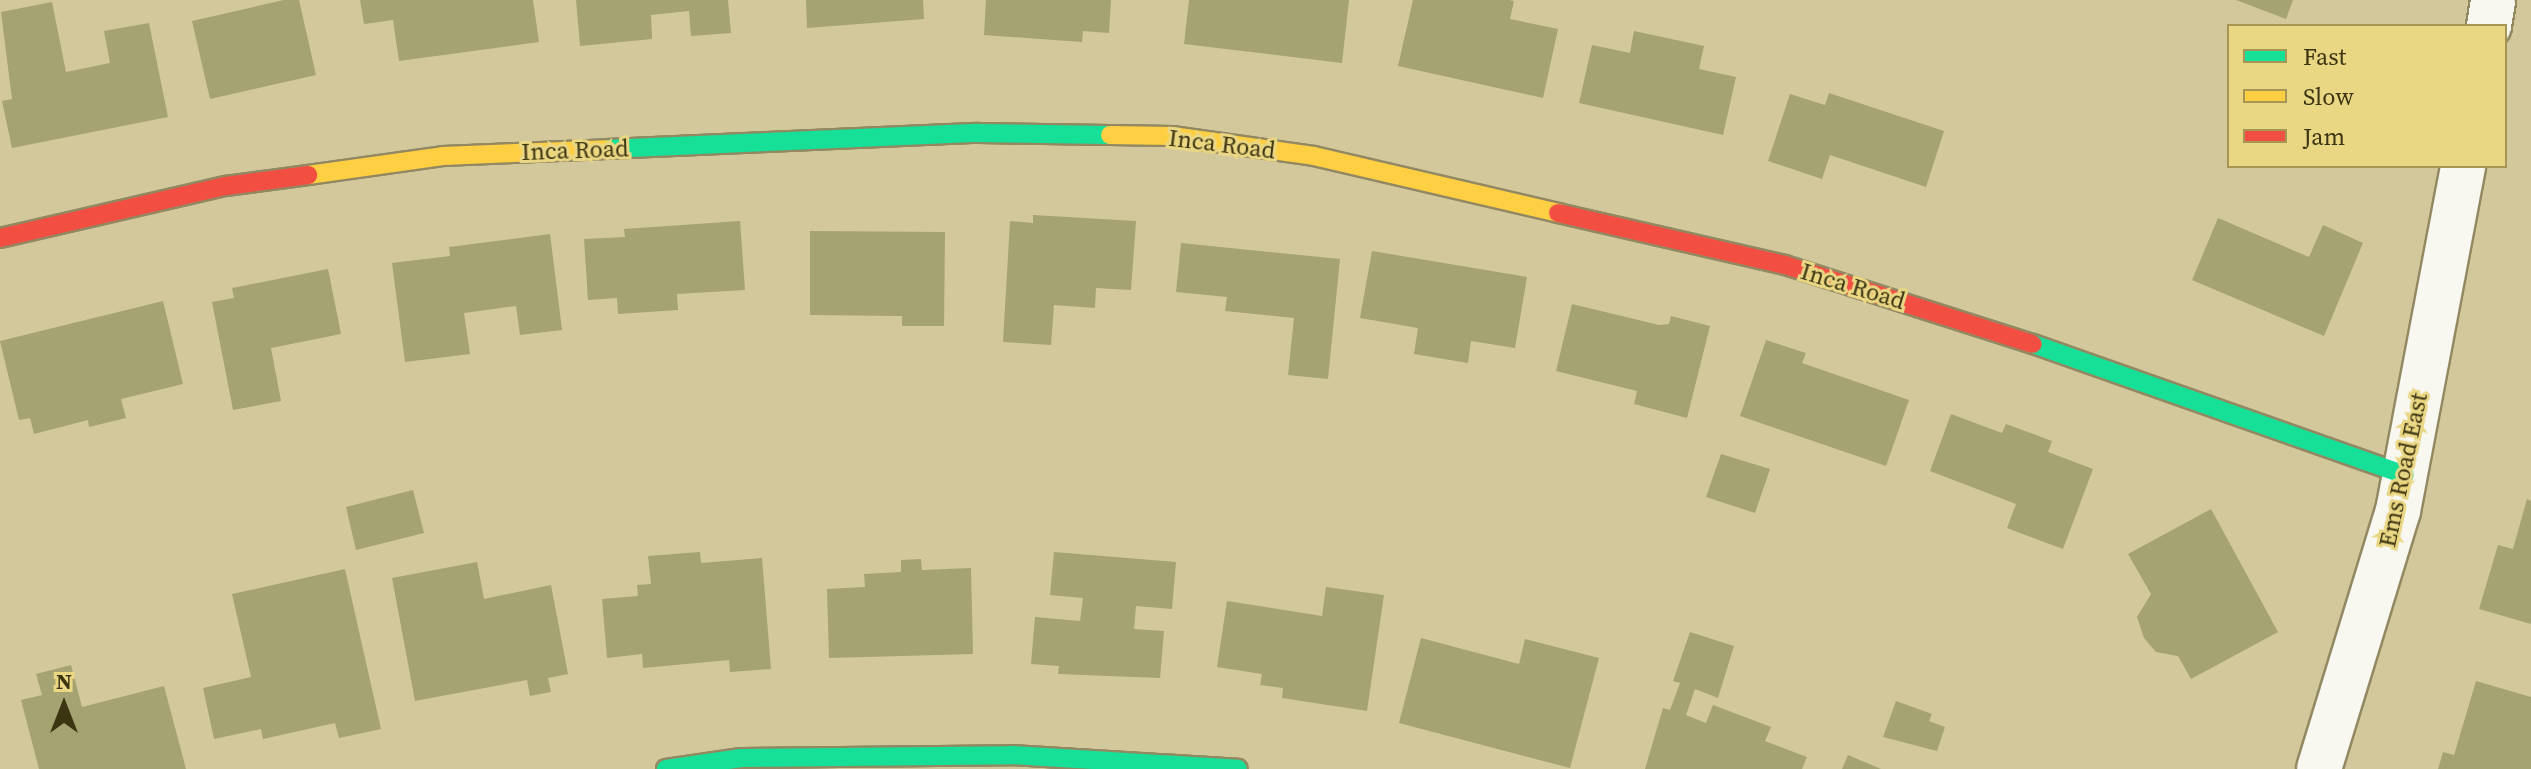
<!DOCTYPE html>
<style>
body{margin:0}
#map{position:relative;width:2531px;height:769px;overflow:hidden;background:#d3c89b;font-family:"Source Serif 4",serif}
div>[style]{position:absolute}
.building>*{inset:0;background:#a4a371}
.roads{filter:drop-shadow(2px 0 #928963) drop-shadow(-2px 0 #928963) drop-shadow(0 2px #928963) drop-shadow(0 -2px #928963)}
.street>*{height:44px;margin:-22px;padding:0 22px;transform-origin:22px;border-radius:22px;background:#f8f7f0}
.fast>*{height:18px;margin:-9px;padding:0 9px;transform-origin:9px;border-radius:9px;background:#16e098}
.slow>*{height:18px;margin:-9px;padding:0 9px;transform-origin:9px;border-radius:9px;background:#ffcf43}
.jam>*{height:18px;margin:-9px;padding:0 9px;transform-origin:9px;border-radius:9px;background:#f24e42}
span{translate:-50% -50%;white-space:nowrap;text-align:center;line-height:1.15;-webkit-text-stroke:6px #ead784;paint-order:stroke}
.street-label{font-size:24px;color:#3d3512}
.legend{position:absolute;left:2227px;top:24px;width:280px;height:144px;box-sizing:border-box;background:#ead784;border:2px solid #a59656;margin:0;padding:10px 14px;list-style:none;font-size:24px;color:#3d3512}
.legend li{display:flex;align-items:center;gap:16px;height:40px}
.legend b{width:40px;border:2px solid #a59656}
.north{position:absolute;left:24px;top:665px;width:80px;height:80px;-webkit-text-stroke:6px #ead784;paint-order:stroke;rotate:0deg;font-size:22px;font-weight:700;line-height:32px;text-align:center;color:#3d3512}
.north::after{content:'';display:block;margin:auto;width:28px;height:36px;background:#3d3512;clip-path:polygon(50% 0,100% 100%,50% 72%,0 100%)}
</style>
<div id="map">
<div class="building">
<i style="clip-path:polygon(284px 0,299px 0,316px 75px,210px 99px,192px 21px)"></i>
<i style="clip-path:polygon(360px 0,533px 0,539px 42px,399px 61px,393px 20px,364px 24px)"></i>
<i style="clip-path:polygon(576px 0,728px 0,731px 33px,691px 36px,689px 11px,651px 15px,652px 39px,580px 46px)"></i>
<i style="clip-path:polygon(806px 0,923px 0,924px 19px,807px 28px)"></i>
<i style="clip-path:polygon(986px 0,1111px 0,1109px 33px,1083px 31px,1082px 42px,984px 35px)"></i>
<i style="clip-path:polygon(1189px 0,1349px 0,1342px 63px,1184px 44px)"></i>
<i style="clip-path:polygon(1413px 0,1509px 0,1514px 1px,1510px 19px,1558px 29px,1543px 98px,1398px 66px)"></i>
<i style="clip-path:polygon(2236px 0,2293px 0,2286px 19px)"></i>
<i style="clip-path:polygon(52px 2px,66px 72px,110px 63px,104px 31px,149px 23px,168px 117px,12px 148px,2px 101px,12px 99px,1px 12px)"></i>
<i style="clip-path:polygon(1634px 31px,1704px 46px,1699px 69px,1736px 77px,1723px 135px,1579px 103px,1592px 45px,1630px 53px)"></i>
<i style="clip-path:polygon(1829px 93px,1944px 131px,1926px 187px,1830px 155px,1822px 179px,1768px 161px,1790px 94px,1825px 105px)"></i>
<i style="clip-path:polygon(1033px 215px,1136px 221px,1131px 290px,1096px 288px,1095px 308px,1054px 305px,1051px 345px,1003px 342px,1010px 221px,1033px 223px)"></i>
<i style="clip-path:polygon(2218px 218px,2309px 257px,2323px 225px,2363px 243px,2324px 336px,2192px 280px)"></i>
<i style="clip-path:polygon(740px 221px,745px 290px,677px 294px,678px 310px,618px 314px,617px 298px,588px 300px,584px 239px,625px 237px,624px 229px)"></i>
<i style="clip-path:polygon(810px 231px,945px 232px,944px 326px,902px 326px,902px 316px,810px 315px)"></i>
<i style="clip-path:polygon(550px 234px,562px 330px,520px 335px,516px 306px,464px 313px,470px 354px,405px 362px,392px 263px,450px 256px,449px 247px)"></i>
<i style="clip-path:polygon(1181px 243px,1340px 259px,1328px 379px,1288px 375px,1294px 318px,1225px 311px,1227px 297px,1176px 292px)"></i>
<i style="clip-path:polygon(1372px 251px,1527px 277px,1515px 348px,1471px 341px,1468px 363px,1414px 354px,1418px 328px,1360px 318px)"></i>
<i style="clip-path:polygon(328px 269px,341px 334px,271px 348px,281px 401px,233px 410px,212px 302px,234px 298px,232px 288px)"></i>
<i style="clip-path:polygon(163px 301px,183px 384px,121px 399px,126px 418px,89px 427px,88px 420px,34px 434px,30px 418px,19px 420px,0 341px)"></i>
<i style="clip-path:polygon(1572px 304px,1659px 325px,1669px 324px,1671px 316px,1710px 326px,1687px 418px,1634px 404px,1637px 391px,1556px 371px)"></i>
<i style="clip-path:polygon(1766px 340px,1806px 353px,1802px 363px,1909px 400px,1886px 466px,1740px 416px)"></i>
<i style="clip-path:polygon(1951px 414px,2002px 433px,2006px 424px,2052px 441px,2048px 452px,2093px 469px,2063px 549px,2007px 528px,2016px 504px,1930px 471px)"></i>
<i style="clip-path:polygon(1721px 454px,1770px 469px,1755px 513px,1706px 497px)"></i>
<i style="clip-path:polygon(413px 490px,424px 533px,356px 550px,346px 507px)"></i>
<i style="clip-path:polygon(2527px 499px,2531px 501px,2531px 624px,2479px 609px,2498px 545px,2513px 549px)"></i>
<i style="clip-path:polygon(2211px 509px,2278px 632px,2191px 679px,2178px 656px,2156px 652px,2144px 638px,2137px 617px,2151px 594px,2128px 554px)"></i>
<i style="clip-path:polygon(700px 552px,701px 563px,762px 558px,771px 669px,730px 672px,729px 660px,643px 668px,642px 654px,607px 658px,602px 599px,638px 596px,637px 585px,651px 584px,648px 556px)"></i>
<i style="clip-path:polygon(1054px 552px,1176px 562px,1172px 609px,1136px 606px,1134px 629px,1164px 631px,1160px 678px,1058px 674px,1059px 666px,1031px 664px,1035px 617px,1080px 621px,1083px 598px,1050px 595px)"></i>
<i style="clip-path:polygon(921px 559px,922px 570px,971px 568px,973px 654px,829px 658px,827px 589px,865px 587px,864px 574px,901px 572px,901px 560px)"></i>
<i style="clip-path:polygon(477px 562px,484px 599px,551px 585px,568px 674px,548px 678px,551px 692px,530px 696px,527px 680px,415px 701px,392px 578px)"></i>
<i style="clip-path:polygon(345px 569px,381px 729px,339px 738px,335px 723px,263px 739px,261px 729px,214px 739px,203px 688px,251px 677px,232px 594px)"></i>
<i style="clip-path:polygon(1326px 587px,1384px 595px,1367px 711px,1282px 698px,1283px 688px,1260px 685px,1262px 674px,1217px 667px,1227px 601px,1322px 616px)"></i>
<i style="clip-path:polygon(1690px 632px,1734px 646px,1718px 698px,1695px 689px,1686px 715px,1706px 723px,1713px 705px,1771px 727px,1765px 741px,1807px 757px,1802px 769px,1645px 769px,1663px 708px,1670px 710px,1680px 683px,1673px 681px)"></i>
<i style="clip-path:polygon(1421px 638px,1519px 664px,1525px 639px,1599px 658px,1570px 768px,1399px 723px)"></i>
<i style="clip-path:polygon(71px 665px,82px 707px,164px 686px,186px 769px,39px 769px,21px 700px,42px 695px,36px 674px)"></i>
<i style="clip-path:polygon(2476px 681px,2531px 697px,2531px 769px,2438px 769px,2443px 752px,2454px 755px)"></i>
<i style="clip-path:polygon(1896px 701px,1932px 714px,1929px 721px,1945px 727px,1937px 751px,1883px 737px)"></i>
<i style="clip-path:polygon(1848px 755px,1881px 769px,1842px 769px)"></i>
</div>
<div class="roads">
<div class="street">
<i style="left:2489px;top:26px;width:26px;rotate:-81deg"></i>
<i style="left:2319px;top:769px;width:270px;rotate:-73deg"></i>
<i style="left:2398px;top:511px;width:351px;rotate:-79.3deg"></i>
</div>
<div class="fast">
<i style="left:607px;top:149px;width:371px;rotate:-2.5deg"></i>
<i style="left:978px;top:133px;width:132px;rotate:0.9deg"></i>
<i style="left:2033px;top:344px;width:394px;rotate:19.4deg"></i>
<i style="left:666px;top:769px;width:76px;rotate:-8.3deg"></i>
<i style="left:741px;top:758px;width:271px;rotate:-0.6deg"></i>
<i style="left:1012px;top:755px;width:226px;rotate:3.5deg"></i>
</div>
<div class="slow">
<i style="left:1110px;top:135px;width:62px;rotate:0.9deg"></i>
<i style="left:1172px;top:136px;width:143px;rotate:8deg"></i>
<i style="left:1314px;top:156px;width:251px;rotate:13.1deg"></i>
<i style="left:308px;top:175px;width:136px;rotate:-8deg"></i>
<i style="left:443px;top:156px;width:164px;rotate:-2.4deg"></i>
</div>
<div class="jam">
<i style="left:1558px;top:213px;width:233px;rotate:12.9deg"></i>
<i style="left:1785px;top:265px;width:260px;rotate:17.7deg"></i>
<i style="left:0;top:238px;width:232px;rotate:-13deg"></i>
<i style="left:226px;top:186px;width:83px;rotate:-7.6deg"></i>
</div>
</div>
<div class="street-label">
<span style="left:1222px;top:144px;rotate:7deg">Inca Road</span>
<span style="left:575px;top:150px;rotate:-2deg">Inca Road</span>
<span style="left:1853px;top:286px;rotate:17deg">Inca Road</span>
<span style="left:2403px;top:470px;rotate:-78deg">Ems Road East</span>
</div>
<ul class="legend">
<li><b style="height:10px;background:#16e098"></b>Fast</li>
<li><b style="height:10px;background:#ffcf43"></b>Slow</li>
<li><b style="height:10px;background:#f24e42"></b>Jam</li>
</ul>
<div class="north">N</div>
</div>
